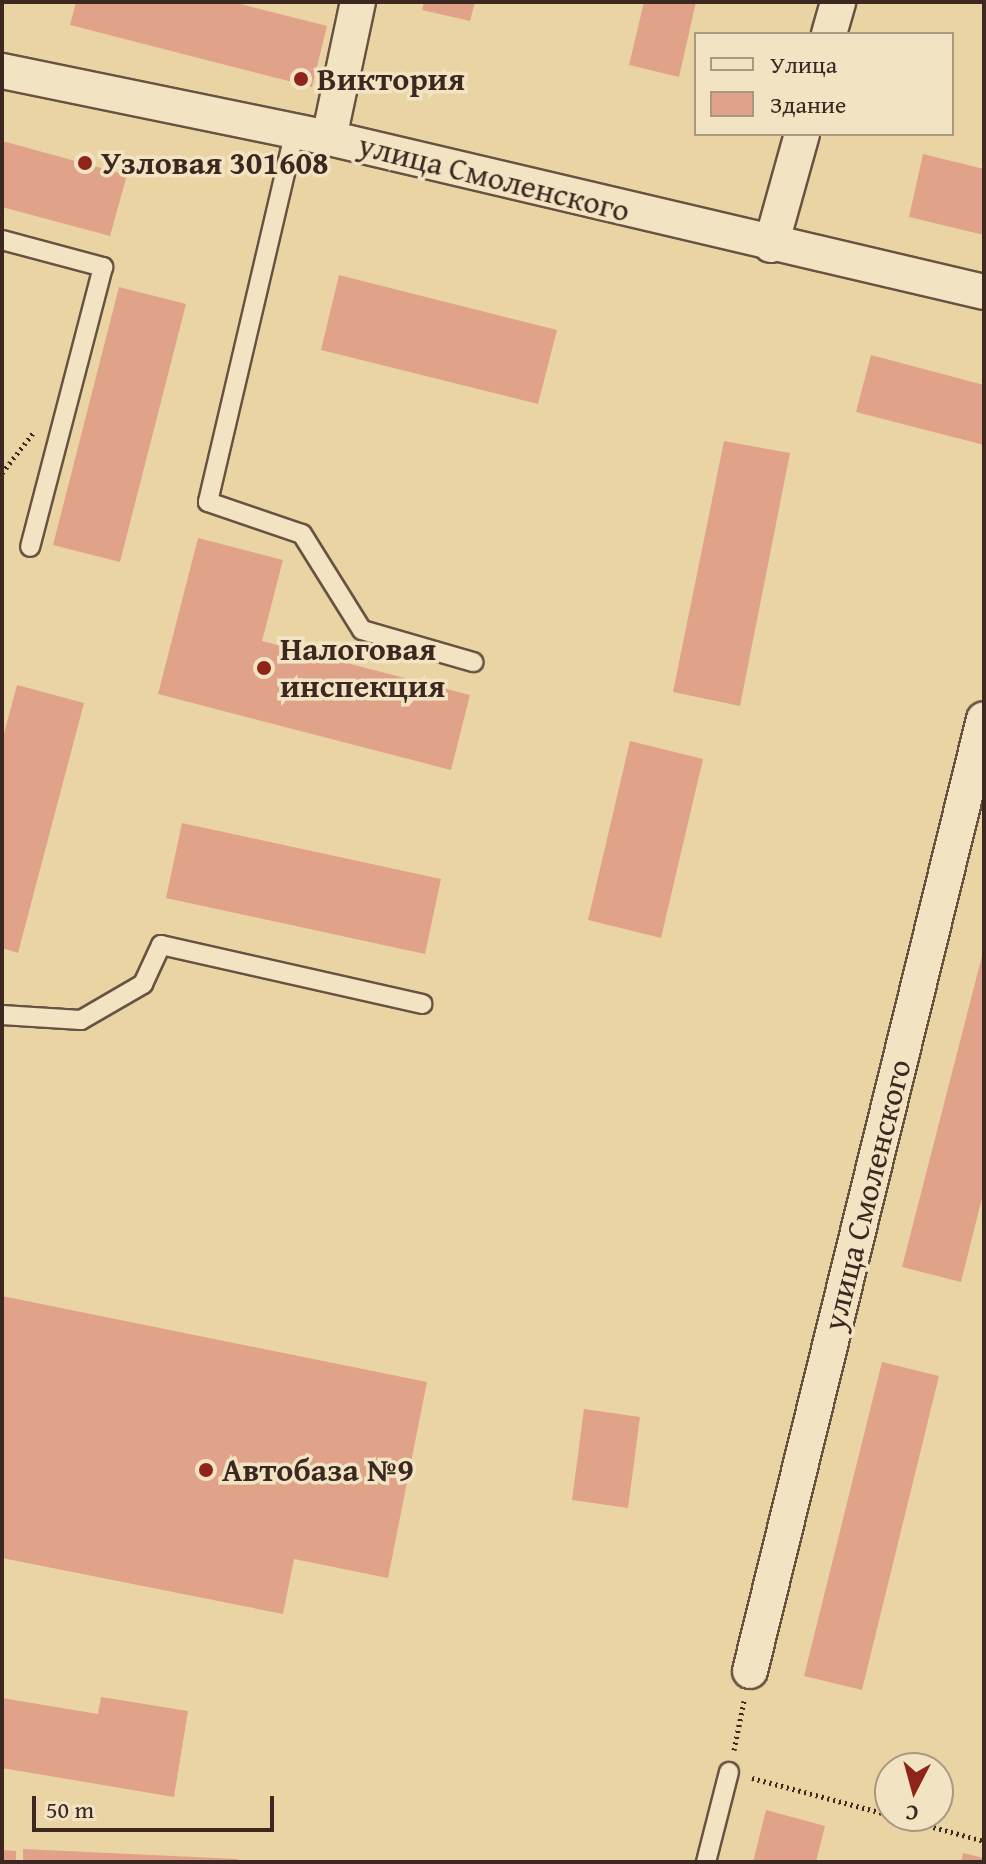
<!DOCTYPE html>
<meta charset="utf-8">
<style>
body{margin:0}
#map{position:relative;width:986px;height:1864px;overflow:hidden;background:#ebd4a3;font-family:"Gentium Book Plus",serif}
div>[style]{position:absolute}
.building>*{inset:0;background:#e0a38a}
.path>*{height:5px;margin-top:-2.5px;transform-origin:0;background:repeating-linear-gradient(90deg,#3c2821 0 2px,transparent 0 6px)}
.roads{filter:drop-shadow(2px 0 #685342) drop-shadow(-2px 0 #685342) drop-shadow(0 2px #685342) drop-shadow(0 -2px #685342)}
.lane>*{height:18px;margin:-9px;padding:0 9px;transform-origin:9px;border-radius:9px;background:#f2e3c3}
.street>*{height:34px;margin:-17px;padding:0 17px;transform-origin:17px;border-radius:17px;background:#f2e3c3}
.dots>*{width:22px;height:22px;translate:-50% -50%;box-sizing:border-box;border:4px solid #f2e3c3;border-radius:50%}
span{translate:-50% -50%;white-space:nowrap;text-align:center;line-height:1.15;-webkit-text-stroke:7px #f2e3c3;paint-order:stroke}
.poi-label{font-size:32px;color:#3c2821;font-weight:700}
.left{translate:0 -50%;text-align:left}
.street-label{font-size:32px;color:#3c2821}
.frame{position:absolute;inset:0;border:4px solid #3c2821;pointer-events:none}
.legend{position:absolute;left:694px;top:32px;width:260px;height:104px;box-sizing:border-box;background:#f2e3c3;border:2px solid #a99882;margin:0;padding:10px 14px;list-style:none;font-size:24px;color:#3c2821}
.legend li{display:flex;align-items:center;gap:16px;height:40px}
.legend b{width:40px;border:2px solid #a99882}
.north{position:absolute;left:874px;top:1752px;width:80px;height:80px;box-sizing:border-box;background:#f2e3c3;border:2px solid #a99882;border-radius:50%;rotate:186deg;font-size:22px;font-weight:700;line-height:32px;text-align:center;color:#3c2821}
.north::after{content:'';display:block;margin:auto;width:28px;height:36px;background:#8f2418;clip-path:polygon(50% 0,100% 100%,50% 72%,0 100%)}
.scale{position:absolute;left:32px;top:1796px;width:242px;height:36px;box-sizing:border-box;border:4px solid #3c2821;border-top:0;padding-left:10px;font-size:24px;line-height:28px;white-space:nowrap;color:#3c2821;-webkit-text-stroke:6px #f2e3c3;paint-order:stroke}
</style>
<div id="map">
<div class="building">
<i style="clip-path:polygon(76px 2px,232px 2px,327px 26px,312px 87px,70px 25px)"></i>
<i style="clip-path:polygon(424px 2px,475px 2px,470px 21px,422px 10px)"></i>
<i style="clip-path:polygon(644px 2px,696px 2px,679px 77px,629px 65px)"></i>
<i style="clip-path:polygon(2px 141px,127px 175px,110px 236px,2px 207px)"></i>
<i style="clip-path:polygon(923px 154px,984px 169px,984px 235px,909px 217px)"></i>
<i style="clip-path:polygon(339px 275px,557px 330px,538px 404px,321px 350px)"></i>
<i style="clip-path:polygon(119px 287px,186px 304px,120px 562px,53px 545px)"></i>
<i style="clip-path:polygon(871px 355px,984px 385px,984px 445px,856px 412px)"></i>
<i style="clip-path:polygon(724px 441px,790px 453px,740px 706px,673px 692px)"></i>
<i style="clip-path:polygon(198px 538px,283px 560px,262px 641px,470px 695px,451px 770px,158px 694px)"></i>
<i style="clip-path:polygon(17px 685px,84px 703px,18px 953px,2px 948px,2px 741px)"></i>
<i style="clip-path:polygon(630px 741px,703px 759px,661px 938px,588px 920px)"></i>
<i style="clip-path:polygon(182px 823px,441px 879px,425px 954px,166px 898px)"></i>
<i style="clip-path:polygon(983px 952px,984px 1190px,961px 1282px,902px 1267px)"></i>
<i style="clip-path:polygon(2px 1296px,427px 1382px,388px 1578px,294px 1559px,283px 1614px,2px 1558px)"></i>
<i style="clip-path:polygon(882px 1362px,939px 1376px,862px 1690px,804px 1676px)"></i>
<i style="clip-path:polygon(584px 1409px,640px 1417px,628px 1508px,572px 1500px)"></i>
<i style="clip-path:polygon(101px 1697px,188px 1711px,174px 1797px,2px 1768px,2px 1698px,98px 1714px)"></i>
<i style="clip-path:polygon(766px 1810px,825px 1826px,816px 1862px,753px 1862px)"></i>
<i style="clip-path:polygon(23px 1849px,238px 1859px,238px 1862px,23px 1862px)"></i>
<i style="clip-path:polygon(2px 1850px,16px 1851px,16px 1862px,2px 1862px)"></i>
<i style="clip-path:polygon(963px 1853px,984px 1858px,984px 1862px,961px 1862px)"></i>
</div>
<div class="path">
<i style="left:2px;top:473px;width:51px;rotate:-52.2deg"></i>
<i style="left:734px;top:1750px;width:50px;rotate:-78.5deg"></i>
<i style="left:752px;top:1778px;width:143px;rotate:15deg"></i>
<i style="left:893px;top:1816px;width:94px;rotate:15.4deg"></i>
</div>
<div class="roads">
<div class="lane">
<i style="left:294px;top:135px;width:377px;rotate:103.2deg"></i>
<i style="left:208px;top:502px;width:99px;rotate:18.8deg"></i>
<i style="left:302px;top:534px;width:113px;rotate:58deg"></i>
<i style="left:362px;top:630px;width:116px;rotate:16.1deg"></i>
<i style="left:2px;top:240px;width:105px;rotate:15deg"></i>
<i style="left:103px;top:267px;width:289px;rotate:104.6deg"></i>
<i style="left:2px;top:1015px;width:79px;rotate:3.6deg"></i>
<i style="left:81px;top:1020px;width:72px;rotate:-30.1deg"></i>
<i style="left:143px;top:984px;width:43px;rotate:-65.2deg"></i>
<i style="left:161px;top:945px;width:268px;rotate:12.7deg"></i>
<i style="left:706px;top:1862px;width:93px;rotate:-75.7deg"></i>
</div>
<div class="street">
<i style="left:829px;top:34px;width:33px;rotate:-74deg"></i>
<i style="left:2px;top:71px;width:334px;rotate:11.6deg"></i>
<i style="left:329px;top:138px;width:673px;rotate:13.23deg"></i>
<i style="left:329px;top:138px;width:139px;rotate:-78deg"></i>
<i style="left:771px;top:245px;width:115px;rotate:-74.4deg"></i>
<i style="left:750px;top:1671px;width:980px;rotate:-76.19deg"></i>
</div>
</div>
<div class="dots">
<i style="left:301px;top:79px;background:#8f2418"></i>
<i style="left:85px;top:163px;background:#8f2418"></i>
<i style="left:264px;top:668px;background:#8f2418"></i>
<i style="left:206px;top:1470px;background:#8f2418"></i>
</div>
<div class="poi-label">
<span class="left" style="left:317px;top:79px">Виктория</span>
<span class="left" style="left:101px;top:163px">Узловая 301608</span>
<span class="left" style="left:280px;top:668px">Налоговая<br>инспекция</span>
<span class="left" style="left:222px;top:1470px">Автобаза №9</span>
</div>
<div class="street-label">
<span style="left:494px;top:178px;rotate:14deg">улица Смоленского</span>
<span style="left:867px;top:1195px;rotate:-76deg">улица Смоленского</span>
</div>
<div class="frame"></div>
<ul class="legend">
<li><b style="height:10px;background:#f2e3c3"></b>Улица</li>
<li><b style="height:22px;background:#e0a38a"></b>Здание</li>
</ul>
<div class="north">С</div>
<div class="scale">50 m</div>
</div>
